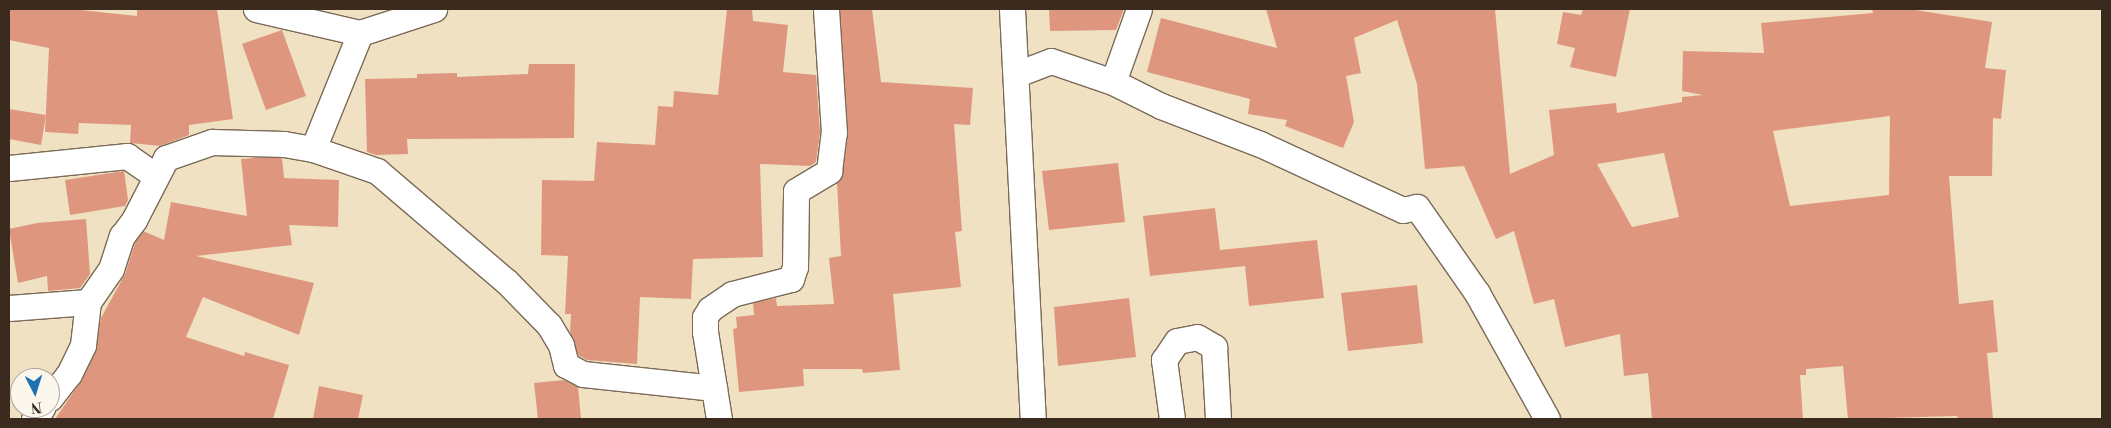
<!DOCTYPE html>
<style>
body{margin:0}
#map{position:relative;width:2111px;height:428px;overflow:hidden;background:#efe1c2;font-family:"Libre Bodoni",serif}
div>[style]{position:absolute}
.building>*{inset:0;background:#de977e}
.roads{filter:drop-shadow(1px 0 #7a6a57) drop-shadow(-1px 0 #7a6a57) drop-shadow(0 1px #7a6a57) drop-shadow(0 -1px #7a6a57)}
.minor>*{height:25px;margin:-12.5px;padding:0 12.5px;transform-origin:12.5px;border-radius:12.5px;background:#fff}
span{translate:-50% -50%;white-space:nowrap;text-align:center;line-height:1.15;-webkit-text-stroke:4px #fbf7ec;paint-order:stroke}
.frame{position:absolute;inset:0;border:10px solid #3b2a1e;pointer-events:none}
.north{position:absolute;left:10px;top:368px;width:50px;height:50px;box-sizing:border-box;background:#fbf7ec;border:1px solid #aea59a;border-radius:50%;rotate:175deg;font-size:14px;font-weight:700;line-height:20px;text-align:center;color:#3b2a1e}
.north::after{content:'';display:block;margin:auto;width:18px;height:22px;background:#1f6fb2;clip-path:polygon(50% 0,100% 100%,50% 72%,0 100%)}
</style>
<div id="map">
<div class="building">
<i style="clip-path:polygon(9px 9px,71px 9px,137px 16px,137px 9px,217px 9px,233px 119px,189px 125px,189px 135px,160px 146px,130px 143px,131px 125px,79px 123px,78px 134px,45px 132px,49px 48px,9px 40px)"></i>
<i style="clip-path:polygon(727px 9px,752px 9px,753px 21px,788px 25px,783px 72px,816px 75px,820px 133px,816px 162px,810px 166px,760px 164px,763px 257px,693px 259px,691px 299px,640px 297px,637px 364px,587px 360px,578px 355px,570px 332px,571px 314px,565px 314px,568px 256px,541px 255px,542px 180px,594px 181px,597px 142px,655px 145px,658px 106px,673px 107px,674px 91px,718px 95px)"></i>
<i style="clip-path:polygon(840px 9px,872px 9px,881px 82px,973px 88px,970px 125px,954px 124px,962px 231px,955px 232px,961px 287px,893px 294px,900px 370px,863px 373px,862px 369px,803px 369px,804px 386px,739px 392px,733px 329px,737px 328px,736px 317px,754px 315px,753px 303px,776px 298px,777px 306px,834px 304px,829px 258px,841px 256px,837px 183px,843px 173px,848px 132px)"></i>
<i style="clip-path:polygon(1049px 9px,1124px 9px,1116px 30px,1050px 31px)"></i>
<i style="clip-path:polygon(evenodd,1266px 9px,1495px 9px,1510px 174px,1554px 155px,1549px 110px,1616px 103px,1617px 113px,1682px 102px,1682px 97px,1703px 95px,1682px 91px,1683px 51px,1764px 53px,1761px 23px,1873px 13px,1872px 9px,1909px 9px,1992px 22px,1985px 68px,2006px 70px,2001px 119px,1993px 118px,1992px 176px,1949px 176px,1959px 304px,1993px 300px,1998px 352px,1987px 353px,1993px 419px,1958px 419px,1957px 416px,1848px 419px,1843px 366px,1806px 369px,1806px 375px,1800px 375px,1803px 419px,1652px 419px,1648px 373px,1624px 376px,1620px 334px,1565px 347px,1554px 299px,1534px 304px,1514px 231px,1496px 239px,1464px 166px,1425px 169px,1417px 84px,1397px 20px,1354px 38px,1361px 73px,1346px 76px,1354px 122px,1343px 148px,1285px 126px,1287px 120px,1248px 114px,1250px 99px,1147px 72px,1161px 18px,1277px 48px,1266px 9px,1890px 116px,1889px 195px,1790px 206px,1773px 131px,1890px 116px,1266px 9px,1664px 153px,1679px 217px,1632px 227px,1597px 164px,1664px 153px)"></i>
<i style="clip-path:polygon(1583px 9px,1630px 9px,1616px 77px,1570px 67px,1575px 48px,1557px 44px,1563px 12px,1581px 15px)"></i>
<i style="clip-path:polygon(282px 30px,306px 96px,266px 110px,242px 44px)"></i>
<i style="clip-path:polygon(529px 64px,575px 64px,574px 138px,407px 139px,408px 154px,376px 155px,367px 152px,365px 79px,417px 78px,417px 74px,457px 73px,457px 77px,528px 74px)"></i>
<i style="clip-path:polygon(9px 109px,46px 115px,41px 145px,9px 139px)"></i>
<i style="clip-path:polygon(255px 158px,282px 158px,284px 178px,339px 180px,338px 227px,289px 225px,292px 245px,196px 256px,314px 283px,299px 335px,203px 297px,186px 337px,244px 356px,245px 352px,289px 365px,273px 419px,55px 419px,82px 380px,96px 351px,101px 318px,125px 274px,135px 243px,143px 231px,164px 240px,171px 202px,247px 216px,241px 159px)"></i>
<i style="clip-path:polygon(1118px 163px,1125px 222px,1049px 230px,1042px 171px)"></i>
<i style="clip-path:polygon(124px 171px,128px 200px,125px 206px,70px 215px,65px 180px)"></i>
<i style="clip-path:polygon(1215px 208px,1220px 250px,1317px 240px,1324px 298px,1249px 306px,1245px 266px,1150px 276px,1143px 216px)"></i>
<i style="clip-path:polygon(86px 219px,90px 274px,80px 288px,48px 291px,47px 276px,18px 283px,9px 229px,37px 223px)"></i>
<i style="clip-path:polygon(1417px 285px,1423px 343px,1348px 351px,1341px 293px)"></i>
<i style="clip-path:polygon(1129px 298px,1136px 357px,1058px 366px,1054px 307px)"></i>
<i style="clip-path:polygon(564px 380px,578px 387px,581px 419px,538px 419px,534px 383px)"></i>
<i style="clip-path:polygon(319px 386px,363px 395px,358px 419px,313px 419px)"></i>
</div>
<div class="roads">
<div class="minor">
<i style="left:256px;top:9px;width:107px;rotate:13deg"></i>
<i style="left:360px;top:33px;width:78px;rotate:-18deg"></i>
<i style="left:1012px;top:9px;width:411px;rotate:87.1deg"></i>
<i style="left:1017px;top:74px;width:36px;rotate:-21deg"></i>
<i style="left:1051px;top:61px;width:65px;rotate:18.7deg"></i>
<i style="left:1113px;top:82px;width:54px;rotate:26.6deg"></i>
<i style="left:1161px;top:106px;width:106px;rotate:21deg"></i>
<i style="left:1260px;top:144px;width:157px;rotate:24.8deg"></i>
<i style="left:1403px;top:210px;width:14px;rotate:-12deg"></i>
<i style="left:1417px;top:207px;width:105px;rotate:55.1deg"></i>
<i style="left:1477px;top:293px;width:144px;rotate:60.9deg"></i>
<i style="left:1113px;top:82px;width:77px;rotate:-70.4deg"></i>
<i style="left:313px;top:149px;width:125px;rotate:-67.9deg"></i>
<i style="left:9px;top:168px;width:119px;rotate:-5.8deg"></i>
<i style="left:127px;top:156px;width:35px;rotate:35deg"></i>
<i style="left:9px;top:308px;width:79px;rotate:-4.3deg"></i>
<i style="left:50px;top:398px;width:31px;rotate:-52deg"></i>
<i style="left:69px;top:374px;width:32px;rotate:-64deg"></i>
<i style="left:83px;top:345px;width:43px;rotate:-83.4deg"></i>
<i style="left:88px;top:302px;width:40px;rotate:-55.1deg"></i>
<i style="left:111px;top:269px;width:35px;rotate:-72deg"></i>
<i style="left:122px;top:236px;width:20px;rotate:-53deg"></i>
<i style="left:134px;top:220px;width:70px;rotate:-62.7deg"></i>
<i style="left:166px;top:158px;width:49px;rotate:-19.2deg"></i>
<i style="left:212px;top:142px;width:72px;rotate:1.6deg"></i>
<i style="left:284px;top:144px;width:29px;rotate:10deg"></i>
<i style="left:313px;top:149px;width:68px;rotate:19deg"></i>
<i style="left:377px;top:171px;width:170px;rotate:40.5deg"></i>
<i style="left:506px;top:281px;width:62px;rotate:45.7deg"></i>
<i style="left:549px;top:325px;width:23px;rotate:59deg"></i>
<i style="left:561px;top:345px;width:21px;rotate:76deg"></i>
<i style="left:566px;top:365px;width:19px;rotate:28deg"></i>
<i style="left:583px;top:374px;width:132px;rotate:6.1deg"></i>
<i style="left:34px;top:419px;width:14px;rotate:-54deg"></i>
<i style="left:719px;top:419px;width:88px;rotate:-99.1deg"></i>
<i style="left:705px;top:332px;width:15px;rotate:-90deg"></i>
<i style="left:705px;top:317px;width:9px;rotate:-58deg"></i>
<i style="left:710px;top:309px;width:27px;rotate:-34deg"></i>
<i style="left:732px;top:294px;width:61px;rotate:-14.3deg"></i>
<i style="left:791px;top:279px;width:13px;rotate:-72deg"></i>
<i style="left:795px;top:267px;width:76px;rotate:-89.2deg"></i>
<i style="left:796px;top:191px;width:39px;rotate:-31deg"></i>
<i style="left:829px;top:171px;width:38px;rotate:-83deg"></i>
<i style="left:834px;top:133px;width:124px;rotate:-93.7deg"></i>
<i style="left:1172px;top:419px;width:60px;rotate:-97.7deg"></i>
<i style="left:1164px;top:360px;width:23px;rotate:-56deg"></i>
<i style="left:1177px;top:341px;width:20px;rotate:-11deg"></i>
<i style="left:1197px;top:337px;width:20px;rotate:30deg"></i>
<i style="left:1214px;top:347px;width:72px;rotate:86.8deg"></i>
</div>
</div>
<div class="frame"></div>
<div class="north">N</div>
</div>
